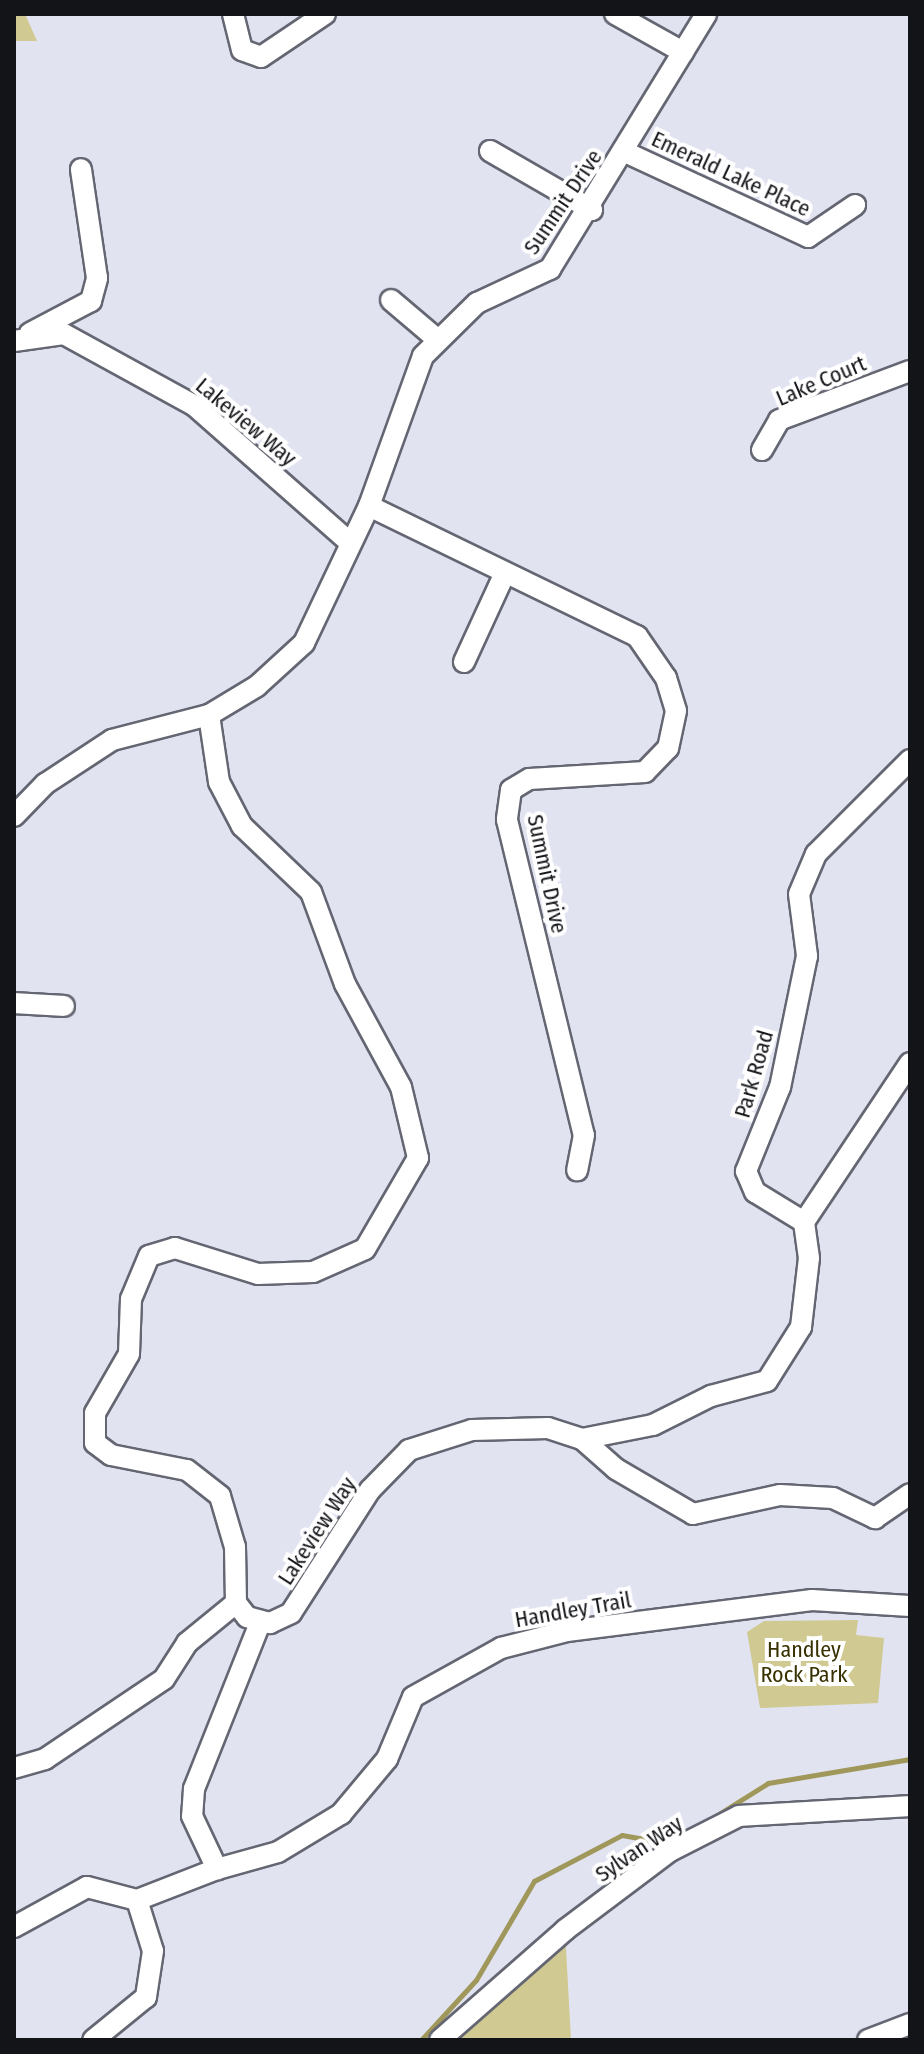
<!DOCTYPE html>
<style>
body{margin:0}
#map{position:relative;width:924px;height:2054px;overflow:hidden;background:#e1e3f1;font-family:"Fira Sans Condensed",sans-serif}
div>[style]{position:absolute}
.green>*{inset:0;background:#d0c991}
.stream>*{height:5px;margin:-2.5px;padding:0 2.5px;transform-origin:2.5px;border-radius:2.5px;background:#a0975b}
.roads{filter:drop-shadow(2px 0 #646672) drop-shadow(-2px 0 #646672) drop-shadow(0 2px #646672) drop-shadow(0 -2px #646672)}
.minor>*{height:20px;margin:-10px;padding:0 10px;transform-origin:10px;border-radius:10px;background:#fff}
span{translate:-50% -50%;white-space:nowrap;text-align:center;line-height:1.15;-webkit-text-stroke:8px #fff;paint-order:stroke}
.street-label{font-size:22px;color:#131418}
.park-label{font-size:22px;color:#373000}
.frame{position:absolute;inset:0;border:16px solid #131418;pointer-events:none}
</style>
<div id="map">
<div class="green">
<i style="clip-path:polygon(14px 14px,25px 14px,37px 41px,14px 41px)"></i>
<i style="clip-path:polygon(858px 1620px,856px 1635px,884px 1638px,878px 1703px,760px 1708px,747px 1632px,764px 1621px)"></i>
<i style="clip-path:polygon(565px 1930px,571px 2040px,440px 2040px)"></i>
</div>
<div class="stream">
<i style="left:682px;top:1837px;width:102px;rotate:-32.1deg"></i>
<i style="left:768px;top:1783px;width:144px;rotate:-9.6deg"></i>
<i style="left:421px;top:2040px;width:81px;rotate:-47.5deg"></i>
<i style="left:476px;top:1980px;width:115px;rotate:-59.6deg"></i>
<i style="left:534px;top:1881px;width:99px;rotate:-27.6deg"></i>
<i style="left:622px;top:1835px;width:45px;rotate:10.3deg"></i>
</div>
<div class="roads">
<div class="minor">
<i style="left:233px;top:14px;width:37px;rotate:76deg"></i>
<i style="left:242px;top:50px;width:20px;rotate:20deg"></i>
<i style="left:261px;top:57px;width:77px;rotate:-33.9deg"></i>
<i style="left:615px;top:14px;width:78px;rotate:29.2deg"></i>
<i style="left:490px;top:151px;width:118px;rotate:30deg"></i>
<i style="left:625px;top:152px;width:202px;rotate:24.9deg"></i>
<i style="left:808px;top:237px;width:57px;rotate:-34.2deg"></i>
<i style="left:391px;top:300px;width:60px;rotate:40.3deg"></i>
<i style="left:30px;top:333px;width:69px;rotate:-27.7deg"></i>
<i style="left:91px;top:301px;width:24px;rotate:-75deg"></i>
<i style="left:97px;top:278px;width:110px;rotate:-98.4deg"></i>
<i style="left:14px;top:341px;width:50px;rotate:-8deg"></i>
<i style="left:64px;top:334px;width:149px;rotate:28.8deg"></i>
<i style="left:195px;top:406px;width:204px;rotate:41.4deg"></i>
<i style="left:762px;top:450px;width:34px;rotate:-60deg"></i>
<i style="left:779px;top:420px;width:140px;rotate:-20.5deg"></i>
<i style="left:369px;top:506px;width:298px;rotate:25.9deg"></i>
<i style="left:637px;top:636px;width:51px;rotate:55.4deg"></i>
<i style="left:666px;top:678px;width:34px;rotate:73deg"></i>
<i style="left:676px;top:711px;width:38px;rotate:102deg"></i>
<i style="left:668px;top:748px;width:33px;rotate:134deg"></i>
<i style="left:645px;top:772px;width:116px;rotate:176.5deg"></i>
<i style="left:529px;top:779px;width:21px;rotate:149deg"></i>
<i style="left:511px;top:790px;width:30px;rotate:98deg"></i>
<i style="left:507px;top:820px;width:324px;rotate:76.3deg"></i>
<i style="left:584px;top:1135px;width:36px;rotate:101deg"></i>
<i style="left:464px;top:662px;width:98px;rotate:-65.3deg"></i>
<i style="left:209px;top:715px;width:68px;rotate:81.5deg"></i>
<i style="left:219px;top:782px;width:50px;rotate:62.4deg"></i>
<i style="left:242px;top:826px;width:95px;rotate:43.7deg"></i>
<i style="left:311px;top:892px;width:98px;rotate:69.7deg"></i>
<i style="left:345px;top:984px;width:117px;rotate:61.5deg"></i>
<i style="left:401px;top:1087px;width:73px;rotate:76.5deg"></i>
<i style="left:418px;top:1158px;width:105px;rotate:120.2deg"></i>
<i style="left:365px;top:1249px;width:57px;rotate:156.1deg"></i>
<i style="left:313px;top:1272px;width:55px;rotate:177.9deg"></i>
<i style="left:258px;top:1274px;width:87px;rotate:-162.6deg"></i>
<i style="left:175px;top:1248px;width:27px;rotate:163deg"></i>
<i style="left:149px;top:1256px;width:47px;rotate:112.7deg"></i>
<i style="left:131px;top:1299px;width:55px;rotate:92.1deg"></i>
<i style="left:129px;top:1354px;width:68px;rotate:120deg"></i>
<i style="left:95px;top:1413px;width:30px;rotate:90deg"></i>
<i style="left:95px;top:1443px;width:20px;rotate:37deg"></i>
<i style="left:111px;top:1455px;width:77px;rotate:11.2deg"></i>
<i style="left:187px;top:1470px;width:42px;rotate:38.2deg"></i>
<i style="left:220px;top:1496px;width:53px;rotate:73.6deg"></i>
<i style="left:235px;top:1547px;width:56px;rotate:89deg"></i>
<i style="left:236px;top:1603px;width:18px;rotate:52deg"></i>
<i style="left:247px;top:1617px;width:24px;rotate:15deg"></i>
<i style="left:270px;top:1623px;width:23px;rotate:-25deg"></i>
<i style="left:291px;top:1613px;width:146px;rotate:-57.3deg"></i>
<i style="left:370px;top:1490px;width:56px;rotate:-45.7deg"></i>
<i style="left:409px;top:1450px;width:66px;rotate:-17.6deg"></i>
<i style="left:472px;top:1430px;width:76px;rotate:-1.5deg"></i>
<i style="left:548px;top:1428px;width:36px;rotate:18deg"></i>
<i style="left:582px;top:1439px;width:45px;rotate:41.4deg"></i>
<i style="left:616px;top:1469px;width:89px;rotate:30.3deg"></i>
<i style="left:693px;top:1514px;width:89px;rotate:-12.3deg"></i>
<i style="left:780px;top:1495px;width:53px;rotate:3.2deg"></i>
<i style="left:833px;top:1498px;width:47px;rotate:25.5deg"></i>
<i style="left:875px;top:1518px;width:42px;rotate:-34.4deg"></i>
<i style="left:910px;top:760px;width:133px;rotate:135deg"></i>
<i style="left:816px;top:854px;width:43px;rotate:113deg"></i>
<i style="left:799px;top:894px;width:63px;rotate:82.6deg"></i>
<i style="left:807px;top:956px;width:134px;rotate:101.6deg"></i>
<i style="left:780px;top:1087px;width:91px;rotate:112deg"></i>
<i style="left:746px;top:1171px;width:23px;rotate:67deg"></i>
<i style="left:755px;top:1192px;width:57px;rotate:31.5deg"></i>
<i style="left:804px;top:1222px;width:191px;rotate:-56.3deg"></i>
<i style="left:14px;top:816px;width:45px;rotate:-45.9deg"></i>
<i style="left:45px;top:784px;width:80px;rotate:-33.3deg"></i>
<i style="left:112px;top:740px;width:100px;rotate:-14.5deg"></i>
<i style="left:209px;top:715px;width:56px;rotate:-31.1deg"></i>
<i style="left:257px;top:686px;width:64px;rotate:-42.5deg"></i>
<i style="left:304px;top:643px;width:152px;rotate:-64.6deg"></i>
<i style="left:369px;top:506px;width:159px;rotate:-70.2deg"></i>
<i style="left:423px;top:356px;width:76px;rotate:-44.5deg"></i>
<i style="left:477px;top:303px;width:81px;rotate:-25deg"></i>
<i style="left:550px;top:269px;width:299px;rotate:-58.5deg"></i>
<i style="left:14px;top:1003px;width:50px;rotate:3.4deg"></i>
<i style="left:582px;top:1439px;width:72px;rotate:-11.2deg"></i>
<i style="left:653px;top:1425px;width:65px;rotate:-26.6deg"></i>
<i style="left:711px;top:1396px;width:58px;rotate:-15deg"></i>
<i style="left:767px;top:1381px;width:64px;rotate:-57.8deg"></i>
<i style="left:801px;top:1327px;width:69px;rotate:-83.4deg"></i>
<i style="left:809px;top:1258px;width:36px;rotate:-98deg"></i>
<i style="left:260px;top:1623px;width:179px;rotate:111.7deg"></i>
<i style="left:194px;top:1789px;width:27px;rotate:94deg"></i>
<i style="left:192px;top:1816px;width:59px;rotate:64.7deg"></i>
<i style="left:217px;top:1869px;width:63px;rotate:-15.6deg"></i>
<i style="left:278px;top:1852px;width:74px;rotate:-31.1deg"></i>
<i style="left:341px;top:1814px;width:72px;rotate:-50.1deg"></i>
<i style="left:387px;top:1759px;width:67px;rotate:-67.2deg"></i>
<i style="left:413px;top:1697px;width:101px;rotate:-29.1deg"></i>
<i style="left:501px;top:1648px;width:68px;rotate:-14.4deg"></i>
<i style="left:567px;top:1631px;width:247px;rotate:-7.2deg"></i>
<i style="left:812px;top:1600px;width:98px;rotate:3.5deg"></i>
<i style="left:14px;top:1768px;width:32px;rotate:-16deg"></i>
<i style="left:45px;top:1759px;width:143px;rotate:-33.9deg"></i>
<i style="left:164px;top:1679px;width:43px;rotate:-57.4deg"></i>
<i style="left:187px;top:1643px;width:63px;rotate:-39.2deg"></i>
<i style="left:137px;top:1900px;width:86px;rotate:-21.2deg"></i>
<i style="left:14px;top:1927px;width:83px;rotate:-28.7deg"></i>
<i style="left:87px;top:1887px;width:52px;rotate:14.6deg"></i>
<i style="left:137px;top:1900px;width:53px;rotate:72.6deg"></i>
<i style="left:153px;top:1951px;width:47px;rotate:98.7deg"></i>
<i style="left:146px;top:1997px;width:68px;rotate:140.9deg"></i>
<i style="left:440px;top:2040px;width:167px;rotate:-41.3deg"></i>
<i style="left:565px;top:1930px;width:131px;rotate:-37deg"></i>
<i style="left:670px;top:1851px;width:77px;rotate:-26.9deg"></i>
<i style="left:739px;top:1816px;width:171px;rotate:-3.3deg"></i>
<i style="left:868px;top:2040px;width:45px;rotate:-20.9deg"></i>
</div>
</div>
<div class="street-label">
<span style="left:731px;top:174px;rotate:25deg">Emerald Lake Place</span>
<span style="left:563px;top:202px;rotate:-56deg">Summit Drive</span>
<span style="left:821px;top:381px;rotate:-23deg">Lake Court</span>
<span style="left:246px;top:422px;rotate:40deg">Lakeview Way</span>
<span style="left:547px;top:874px;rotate:78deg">Summit Drive</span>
<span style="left:754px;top:1074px;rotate:-74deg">Park Road</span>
<span style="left:317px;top:1531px;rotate:-57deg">Lakeview Way</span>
<span style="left:573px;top:1610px;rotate:-10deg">Handley Trail</span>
<span style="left:639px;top:1849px;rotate:-34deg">Sylvan Way</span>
</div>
<div class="park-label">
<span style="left:804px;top:1662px">Handley<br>Rock Park</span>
</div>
<div class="frame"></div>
</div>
